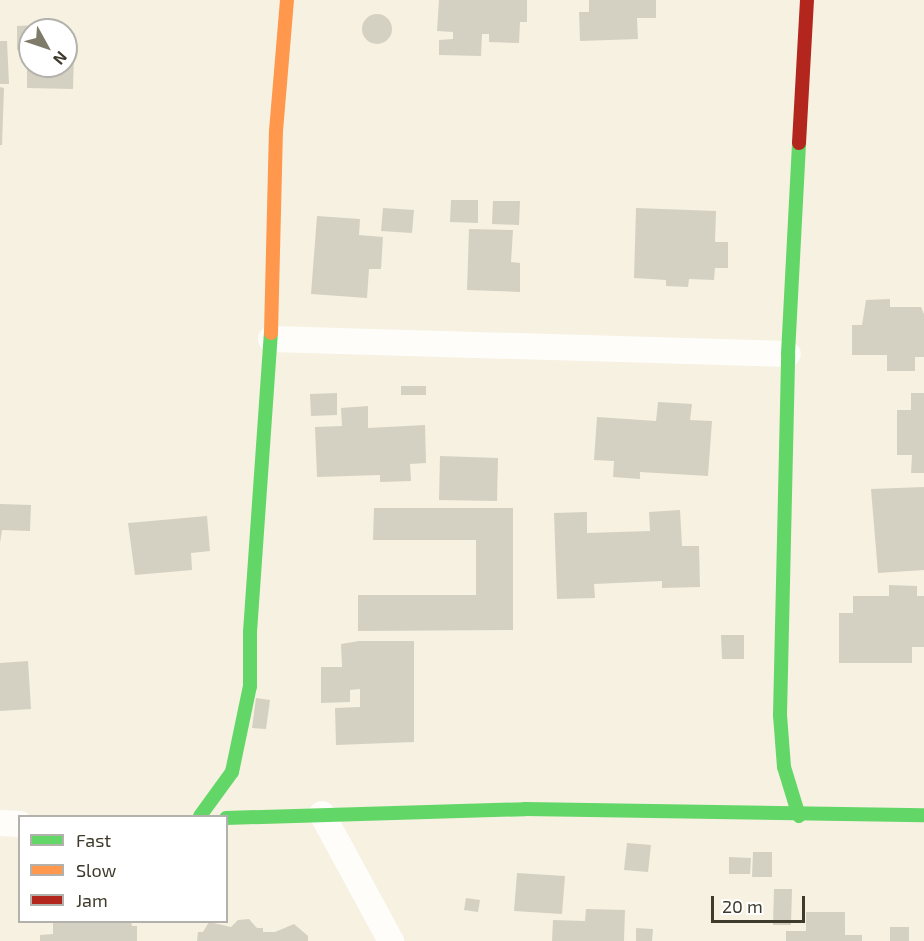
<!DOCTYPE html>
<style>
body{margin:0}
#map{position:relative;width:924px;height:941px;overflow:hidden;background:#f6f1e1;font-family:"Exo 2",sans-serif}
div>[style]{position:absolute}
.building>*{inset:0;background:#d5d1c2}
.round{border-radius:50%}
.street>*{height:26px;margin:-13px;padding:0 13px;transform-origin:13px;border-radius:13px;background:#fefdfa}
.fast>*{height:14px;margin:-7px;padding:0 7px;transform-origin:7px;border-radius:7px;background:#63d668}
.slow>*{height:14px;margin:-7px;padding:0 7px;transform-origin:7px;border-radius:7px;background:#ff974d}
.jam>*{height:14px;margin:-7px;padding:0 7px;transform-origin:7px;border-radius:7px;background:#b3261e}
span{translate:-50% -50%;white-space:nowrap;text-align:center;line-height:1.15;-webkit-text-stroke:4.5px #fff;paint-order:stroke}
.legend{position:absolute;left:18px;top:815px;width:210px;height:108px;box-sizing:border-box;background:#fff;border:2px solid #b2b1ab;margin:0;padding:8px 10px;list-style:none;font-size:18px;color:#3f3b2c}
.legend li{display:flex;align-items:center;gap:12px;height:30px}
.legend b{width:30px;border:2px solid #b2b1ab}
.north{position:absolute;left:18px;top:18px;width:60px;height:60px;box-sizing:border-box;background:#fff;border:2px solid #b2b1ab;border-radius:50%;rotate:130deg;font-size:16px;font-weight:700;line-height:24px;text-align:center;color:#3f3b2c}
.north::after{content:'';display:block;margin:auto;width:21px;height:27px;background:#7f7b6b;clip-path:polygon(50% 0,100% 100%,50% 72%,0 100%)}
.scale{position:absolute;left:711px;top:896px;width:94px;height:27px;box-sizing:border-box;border:3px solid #3f3b2c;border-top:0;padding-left:8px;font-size:18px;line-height:21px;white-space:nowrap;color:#3f3b2c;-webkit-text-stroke:4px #fff;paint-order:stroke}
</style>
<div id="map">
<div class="building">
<i style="clip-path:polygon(439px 0,527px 0,527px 22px,520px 22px,519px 43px,489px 42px,489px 34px,482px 34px,481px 56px,439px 55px,439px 40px,453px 39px,453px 32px,437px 31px)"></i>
<i style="clip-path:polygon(589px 0,656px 0,656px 18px,637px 18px,638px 39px,580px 41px,579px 12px,589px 12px)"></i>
<i class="round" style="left:362px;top:14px;width:30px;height:30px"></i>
<i style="clip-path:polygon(37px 25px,37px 30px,30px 30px,30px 50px,17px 50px,17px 26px)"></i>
<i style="clip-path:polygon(0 41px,7px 41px,9px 84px,0 84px)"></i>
<i style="clip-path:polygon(27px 54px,30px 66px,66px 66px,66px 54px,74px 54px,73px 89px,27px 88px)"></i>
<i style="clip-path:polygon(0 87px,4px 88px,2px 145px,0 145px)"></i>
<i style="clip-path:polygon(451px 200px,478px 200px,478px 223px,450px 222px)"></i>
<i style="clip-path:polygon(493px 201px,520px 201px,519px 225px,492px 224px)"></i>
<i style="clip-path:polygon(383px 208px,414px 210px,412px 233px,381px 231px)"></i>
<i style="clip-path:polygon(636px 208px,716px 211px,715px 242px,728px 242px,728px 268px,715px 268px,714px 280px,689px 279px,688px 287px,666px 286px,666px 280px,634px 278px)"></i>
<i style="clip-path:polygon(317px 216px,360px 219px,359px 235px,383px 237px,381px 269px,369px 269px,367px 298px,311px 294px)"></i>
<i style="clip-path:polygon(469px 229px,513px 230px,511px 262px,520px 263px,520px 292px,467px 290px)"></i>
<i style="clip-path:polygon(890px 299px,890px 307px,921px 307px,924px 314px,924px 357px,915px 357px,915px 371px,887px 371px,887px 355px,852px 355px,852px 325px,862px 325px,866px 300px)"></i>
<i style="clip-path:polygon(401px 386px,426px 386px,426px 395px,401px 395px)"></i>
<i style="clip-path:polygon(337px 393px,337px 415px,311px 416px,310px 394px)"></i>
<i style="clip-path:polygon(911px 393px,924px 393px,924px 473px,911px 473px,912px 455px,897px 455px,897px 410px,911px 410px)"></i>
<i style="clip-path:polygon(658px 402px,692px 404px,690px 420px,712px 421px,708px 476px,640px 472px,640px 479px,613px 477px,614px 461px,594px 460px,597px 417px,656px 421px)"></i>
<i style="clip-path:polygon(368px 406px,368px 428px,425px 425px,426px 463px,410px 464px,411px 481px,380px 482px,380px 475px,317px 477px,315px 427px,342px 426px,341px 408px)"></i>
<i style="clip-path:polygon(440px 456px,498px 458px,497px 501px,439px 500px)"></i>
<i style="clip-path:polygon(924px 487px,924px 570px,878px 573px,871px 489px)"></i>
<i style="clip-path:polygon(0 504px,31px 505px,30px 531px,2px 530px,0 543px)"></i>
<i style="clip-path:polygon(374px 508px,513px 508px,513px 630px,358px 631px,358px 595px,476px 595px,476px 540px,373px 540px)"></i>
<i style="clip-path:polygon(680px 510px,682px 546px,699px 546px,700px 587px,662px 588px,662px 581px,594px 584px,595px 598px,557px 599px,554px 513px,587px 512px,587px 533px,650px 531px,649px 512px)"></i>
<i style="clip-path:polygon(207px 516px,210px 551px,191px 553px,192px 570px,135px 575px,128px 523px)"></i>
<i style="clip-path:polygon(889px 585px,917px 586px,917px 596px,924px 596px,924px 647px,912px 647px,912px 663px,839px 663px,839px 613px,853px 613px,853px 596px,889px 596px)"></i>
<i style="clip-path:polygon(721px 635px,744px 635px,744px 659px,722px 659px)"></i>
<i style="clip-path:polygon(359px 641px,414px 641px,414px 742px,336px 745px,335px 708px,360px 707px,360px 689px,350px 690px,350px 702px,321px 703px,321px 667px,342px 667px,341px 644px)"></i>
<i style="clip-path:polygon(28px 661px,31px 709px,0 711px,0 663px)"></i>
<i style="clip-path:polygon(256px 698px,270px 700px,266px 729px,252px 728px)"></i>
<i style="clip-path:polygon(627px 843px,651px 845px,648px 872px,624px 870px)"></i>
<i style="clip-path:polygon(753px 852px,772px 852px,772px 877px,752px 877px)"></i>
<i style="clip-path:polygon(729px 857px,751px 858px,750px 874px,729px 874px)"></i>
<i style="clip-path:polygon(517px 873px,565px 876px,562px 914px,514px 911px)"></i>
<i style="clip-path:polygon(774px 889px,792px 889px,791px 925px,773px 925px)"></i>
<i style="clip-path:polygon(466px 898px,480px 900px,478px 912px,464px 910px)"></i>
<i style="clip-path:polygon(586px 909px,625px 910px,624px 941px,552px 941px,553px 920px,585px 921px)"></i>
<i style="clip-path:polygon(806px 912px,845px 912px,845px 935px,862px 935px,862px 941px,786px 941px,786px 931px,806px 931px)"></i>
<i style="clip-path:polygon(249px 919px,257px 928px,263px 928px,263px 932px,275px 932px,294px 924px,308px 936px,308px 941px,197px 941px,198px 932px,203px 932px,209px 922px,231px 927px,238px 920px)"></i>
<i style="clip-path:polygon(53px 922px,131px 922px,132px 926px,137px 926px,137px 941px,40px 941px,40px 935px,53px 934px)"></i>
<i style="clip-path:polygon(890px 927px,909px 927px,909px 941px,890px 941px)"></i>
<i style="clip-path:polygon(636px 928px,653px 929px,652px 941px,636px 941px)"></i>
</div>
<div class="street">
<i style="left:271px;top:339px;width:517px;rotate:1.66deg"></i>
<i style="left:322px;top:814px;width:145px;rotate:61.5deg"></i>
<i style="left:0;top:823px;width:20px;rotate:3deg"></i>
</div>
<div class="fast">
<i style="left:200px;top:816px;width:54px;rotate:-54deg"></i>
<i style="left:232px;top:772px;width:88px;rotate:-78.2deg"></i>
<i style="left:250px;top:686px;width:54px;rotate:-90deg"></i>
<i style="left:250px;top:632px;width:300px;rotate:-86deg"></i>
<i style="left:799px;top:816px;width:51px;rotate:-107deg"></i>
<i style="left:784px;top:767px;width:52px;rotate:-94.4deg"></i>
<i style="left:780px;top:715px;width:361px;rotate:-88.7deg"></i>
<i style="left:788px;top:354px;width:211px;rotate:-87deg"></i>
<i style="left:226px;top:818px;width:299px;rotate:-1.7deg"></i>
<i style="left:525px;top:809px;width:399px;rotate:0.9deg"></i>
</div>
<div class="slow">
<i style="left:271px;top:333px;width:202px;rotate:-88.6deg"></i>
<i style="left:276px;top:131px;width:131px;rotate:-85.2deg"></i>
</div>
<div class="jam">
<i style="left:799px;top:143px;width:143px;rotate:-86.8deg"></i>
</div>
<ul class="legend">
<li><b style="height:8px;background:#63d668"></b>Fast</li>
<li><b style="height:8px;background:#ff974d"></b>Slow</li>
<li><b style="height:8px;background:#b3261e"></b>Jam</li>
</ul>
<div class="north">N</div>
<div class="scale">20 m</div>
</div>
